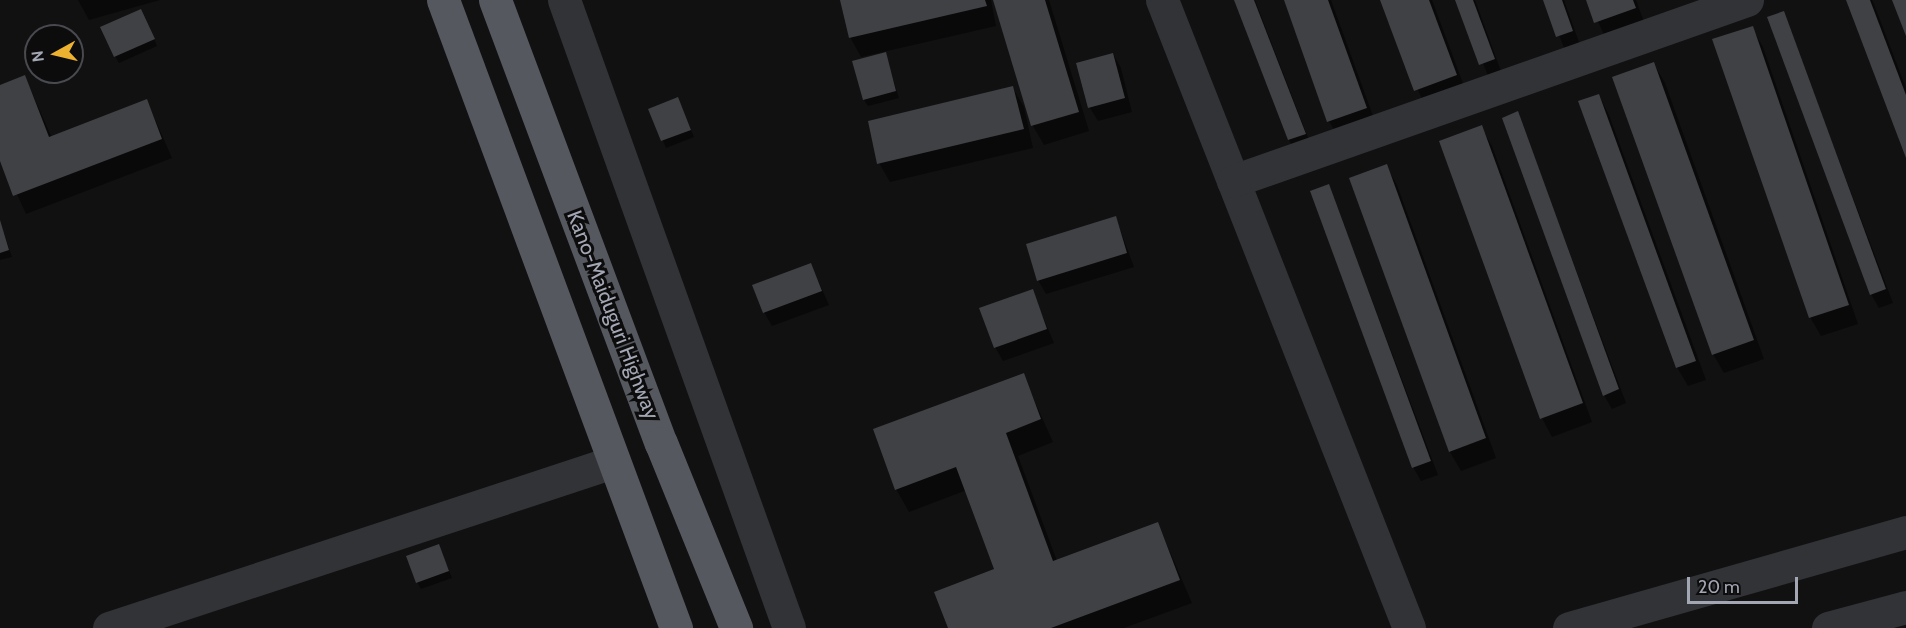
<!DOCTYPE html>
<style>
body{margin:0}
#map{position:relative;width:1906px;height:628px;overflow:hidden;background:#111112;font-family:Cabin,sans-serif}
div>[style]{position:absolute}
.shadow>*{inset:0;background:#0007}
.building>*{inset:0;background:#404145}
.minor>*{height:33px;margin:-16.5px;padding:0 16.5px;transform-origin:16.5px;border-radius:16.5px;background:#323337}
.tertiary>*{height:33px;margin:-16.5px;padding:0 16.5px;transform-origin:16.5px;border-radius:16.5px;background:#323337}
.trunk>*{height:33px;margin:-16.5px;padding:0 16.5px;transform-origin:16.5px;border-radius:16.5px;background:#56585f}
span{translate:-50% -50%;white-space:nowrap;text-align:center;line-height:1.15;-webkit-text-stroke:6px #0c0c0d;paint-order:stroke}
.street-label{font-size:21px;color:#a3a7b3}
.north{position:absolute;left:24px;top:24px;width:60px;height:60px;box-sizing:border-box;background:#0c0c0d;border:2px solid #484a4f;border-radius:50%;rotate:262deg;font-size:16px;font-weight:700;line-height:24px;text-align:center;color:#a3a7b3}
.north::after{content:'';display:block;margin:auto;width:21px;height:27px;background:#ecb230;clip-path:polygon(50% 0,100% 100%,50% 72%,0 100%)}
.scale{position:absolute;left:1687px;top:577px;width:111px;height:27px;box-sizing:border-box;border:3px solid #a3a7b3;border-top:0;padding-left:8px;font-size:18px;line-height:21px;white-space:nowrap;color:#a3a7b3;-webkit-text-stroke:4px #0c0c0d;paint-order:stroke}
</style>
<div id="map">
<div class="shadow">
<i style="clip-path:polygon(78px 0,160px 0,89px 20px)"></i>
<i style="clip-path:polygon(842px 0,991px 0,996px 26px,861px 57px,850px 37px)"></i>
<i style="clip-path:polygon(995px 0,1049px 0,1089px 131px,1044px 145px,1033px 126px)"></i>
<i style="clip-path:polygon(1236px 0,1255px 0,1312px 148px,1297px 154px,1289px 140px)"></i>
<i style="clip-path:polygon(1285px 0,1331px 0,1377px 127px,1340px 140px,1329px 121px)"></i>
<i style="clip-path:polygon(1381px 0,1432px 0,1467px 94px,1426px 109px)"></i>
<i style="clip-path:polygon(1457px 0,1475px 0,1502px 74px,1489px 78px)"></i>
<i style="clip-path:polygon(1545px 0,1564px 0,1580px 45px,1565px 50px)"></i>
<i style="clip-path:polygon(1588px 0,1636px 0,1646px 27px,1607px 41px)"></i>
<i style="clip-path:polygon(1847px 0,1872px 0,1874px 4px,1906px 88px,1906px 155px)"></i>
<i style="clip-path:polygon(1783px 13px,1893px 303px,1879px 308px,1871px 294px)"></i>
<i style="clip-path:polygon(145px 17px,157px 46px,119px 63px,115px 56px)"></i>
<i style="clip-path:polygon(1752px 28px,1763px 47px,1858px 324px,1821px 336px,1810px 317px)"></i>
<i style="clip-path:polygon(885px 54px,899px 98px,868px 106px,864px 100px)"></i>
<i style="clip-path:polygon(1113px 54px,1121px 68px,1132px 112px,1098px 121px,1090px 108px)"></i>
<i style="clip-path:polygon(1654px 64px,1665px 83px,1764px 359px,1724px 373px,1713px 354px)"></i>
<i style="clip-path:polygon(25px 77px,52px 138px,147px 101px,172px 158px,26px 214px,0 157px,0 86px)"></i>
<i style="clip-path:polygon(1013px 88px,1024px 107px,1033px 148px,890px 182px,879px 163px)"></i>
<i style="clip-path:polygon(1599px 95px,1609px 115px,1706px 380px,1688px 386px,1677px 367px)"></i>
<i style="clip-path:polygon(681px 106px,694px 137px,666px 148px,650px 110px)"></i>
<i style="clip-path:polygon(1517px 113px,1626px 403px,1612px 409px,1604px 395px)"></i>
<i style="clip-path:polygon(1481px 127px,1492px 146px,1592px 422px,1552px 437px,1542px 418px)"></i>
<i style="clip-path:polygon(1386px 166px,1397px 185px,1496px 458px,1461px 471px,1450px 452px,1351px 179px)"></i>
<i style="clip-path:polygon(1329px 186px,1438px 475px,1421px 481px,1413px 467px)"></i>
<i style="clip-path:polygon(1116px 218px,1134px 267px,1046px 294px,1038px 280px)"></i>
<i style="clip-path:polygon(0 222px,12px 257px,0 260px)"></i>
<i style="clip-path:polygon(811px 265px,829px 305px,772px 326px,764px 312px)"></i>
<i style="clip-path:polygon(1032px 291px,1054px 343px,1003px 361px,995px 347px)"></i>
<i style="clip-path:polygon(1023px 375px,1053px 442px,1018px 456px,1057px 561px,1158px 524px,1192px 603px,1124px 628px,950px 628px,996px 570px,967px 490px,909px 512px,896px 489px)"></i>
<i style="clip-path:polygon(438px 545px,452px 578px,421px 589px,417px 582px)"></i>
</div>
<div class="building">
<i style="clip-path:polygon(840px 0,985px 0,987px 6px,849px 38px)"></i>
<i style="clip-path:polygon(993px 0,1045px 0,1079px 112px,1031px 126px)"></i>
<i style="clip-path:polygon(1234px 0,1254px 0,1306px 134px,1288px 140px)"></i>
<i style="clip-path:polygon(1284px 0,1328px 0,1367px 108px,1327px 122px)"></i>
<i style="clip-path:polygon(1380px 0,1429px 0,1457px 75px,1414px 91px)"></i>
<i style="clip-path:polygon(1455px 0,1473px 0,1495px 59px,1479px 65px)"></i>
<i style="clip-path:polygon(1543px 0,1562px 0,1573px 31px,1556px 37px)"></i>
<i style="clip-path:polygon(1586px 0,1633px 0,1636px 8px,1594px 23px)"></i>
<i style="clip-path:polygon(1846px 0,1870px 0,1906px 95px,1906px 158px)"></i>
<i style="clip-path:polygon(1892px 0,1906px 0,1906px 36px)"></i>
<i style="clip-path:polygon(141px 9px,155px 39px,114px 57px,100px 27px)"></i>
<i style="clip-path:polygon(1784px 11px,1886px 289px,1870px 295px,1767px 17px)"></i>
<i style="clip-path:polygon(1753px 26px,1849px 305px,1809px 318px,1712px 39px)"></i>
<i style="clip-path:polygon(886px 52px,896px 91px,863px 100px,852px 61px)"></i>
<i style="clip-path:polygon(1113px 53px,1125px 98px,1088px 108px,1076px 63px)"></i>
<i style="clip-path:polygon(1654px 62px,1754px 340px,1712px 355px,1612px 77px)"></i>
<i style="clip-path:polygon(25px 75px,49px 137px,147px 99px,162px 139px,13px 196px,0 161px,0 85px)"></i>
<i style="clip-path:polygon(1013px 86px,1024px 129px,877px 164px,868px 121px)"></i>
<i style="clip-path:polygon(1599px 94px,1696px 361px,1676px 368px,1578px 101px)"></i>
<i style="clip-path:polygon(678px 97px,691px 130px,661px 141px,648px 109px)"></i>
<i style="clip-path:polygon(1518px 111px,1619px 389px,1603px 396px,1502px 118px)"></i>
<i style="clip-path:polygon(1482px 125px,1583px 403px,1540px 419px,1439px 141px)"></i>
<i style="clip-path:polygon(1387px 164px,1486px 438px,1449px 452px,1349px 178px)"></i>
<i style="clip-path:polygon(1329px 184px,1431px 461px,1412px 468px,1310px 191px)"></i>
<i style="clip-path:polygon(1116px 216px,1127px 253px,1037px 281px,1026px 244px)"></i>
<i style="clip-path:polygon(0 220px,9px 250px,0 253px)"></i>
<i style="clip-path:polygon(811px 263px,822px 291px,763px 313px,752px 285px)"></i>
<i style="clip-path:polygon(1033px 289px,1047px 329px,994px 348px,979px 308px)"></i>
<i style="clip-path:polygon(1024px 373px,1041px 419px,1006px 433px,1053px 561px,1158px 522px,1180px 580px,1051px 628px,948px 628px,934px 592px,994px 569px,956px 467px,895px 490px,873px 429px)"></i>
<i style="clip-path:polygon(439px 544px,449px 571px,416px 583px,406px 556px)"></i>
</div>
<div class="minor">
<i style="left:564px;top:0;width:667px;rotate:70.29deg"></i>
<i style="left:1162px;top:0;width:675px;rotate:68.53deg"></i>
<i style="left:1233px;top:181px;width:545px;rotate:-19.4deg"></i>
<i style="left:109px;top:628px;width:531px;rotate:-18.23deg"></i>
<i style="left:1569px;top:628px;width:350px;rotate:-15.9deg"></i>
</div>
<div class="tertiary">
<i style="left:1828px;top:628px;width:81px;rotate:-15.1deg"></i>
</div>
<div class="trunk">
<i style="left:443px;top:0;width:670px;rotate:69.64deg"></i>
<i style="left:495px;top:0;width:473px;rotate:69.5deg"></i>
<i style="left:661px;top:443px;width:200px;rotate:67.9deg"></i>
</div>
<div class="street-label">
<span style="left:613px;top:315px;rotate:69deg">Kano-Maiduguri Highway</span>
</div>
<div class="north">N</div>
<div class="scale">20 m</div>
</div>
